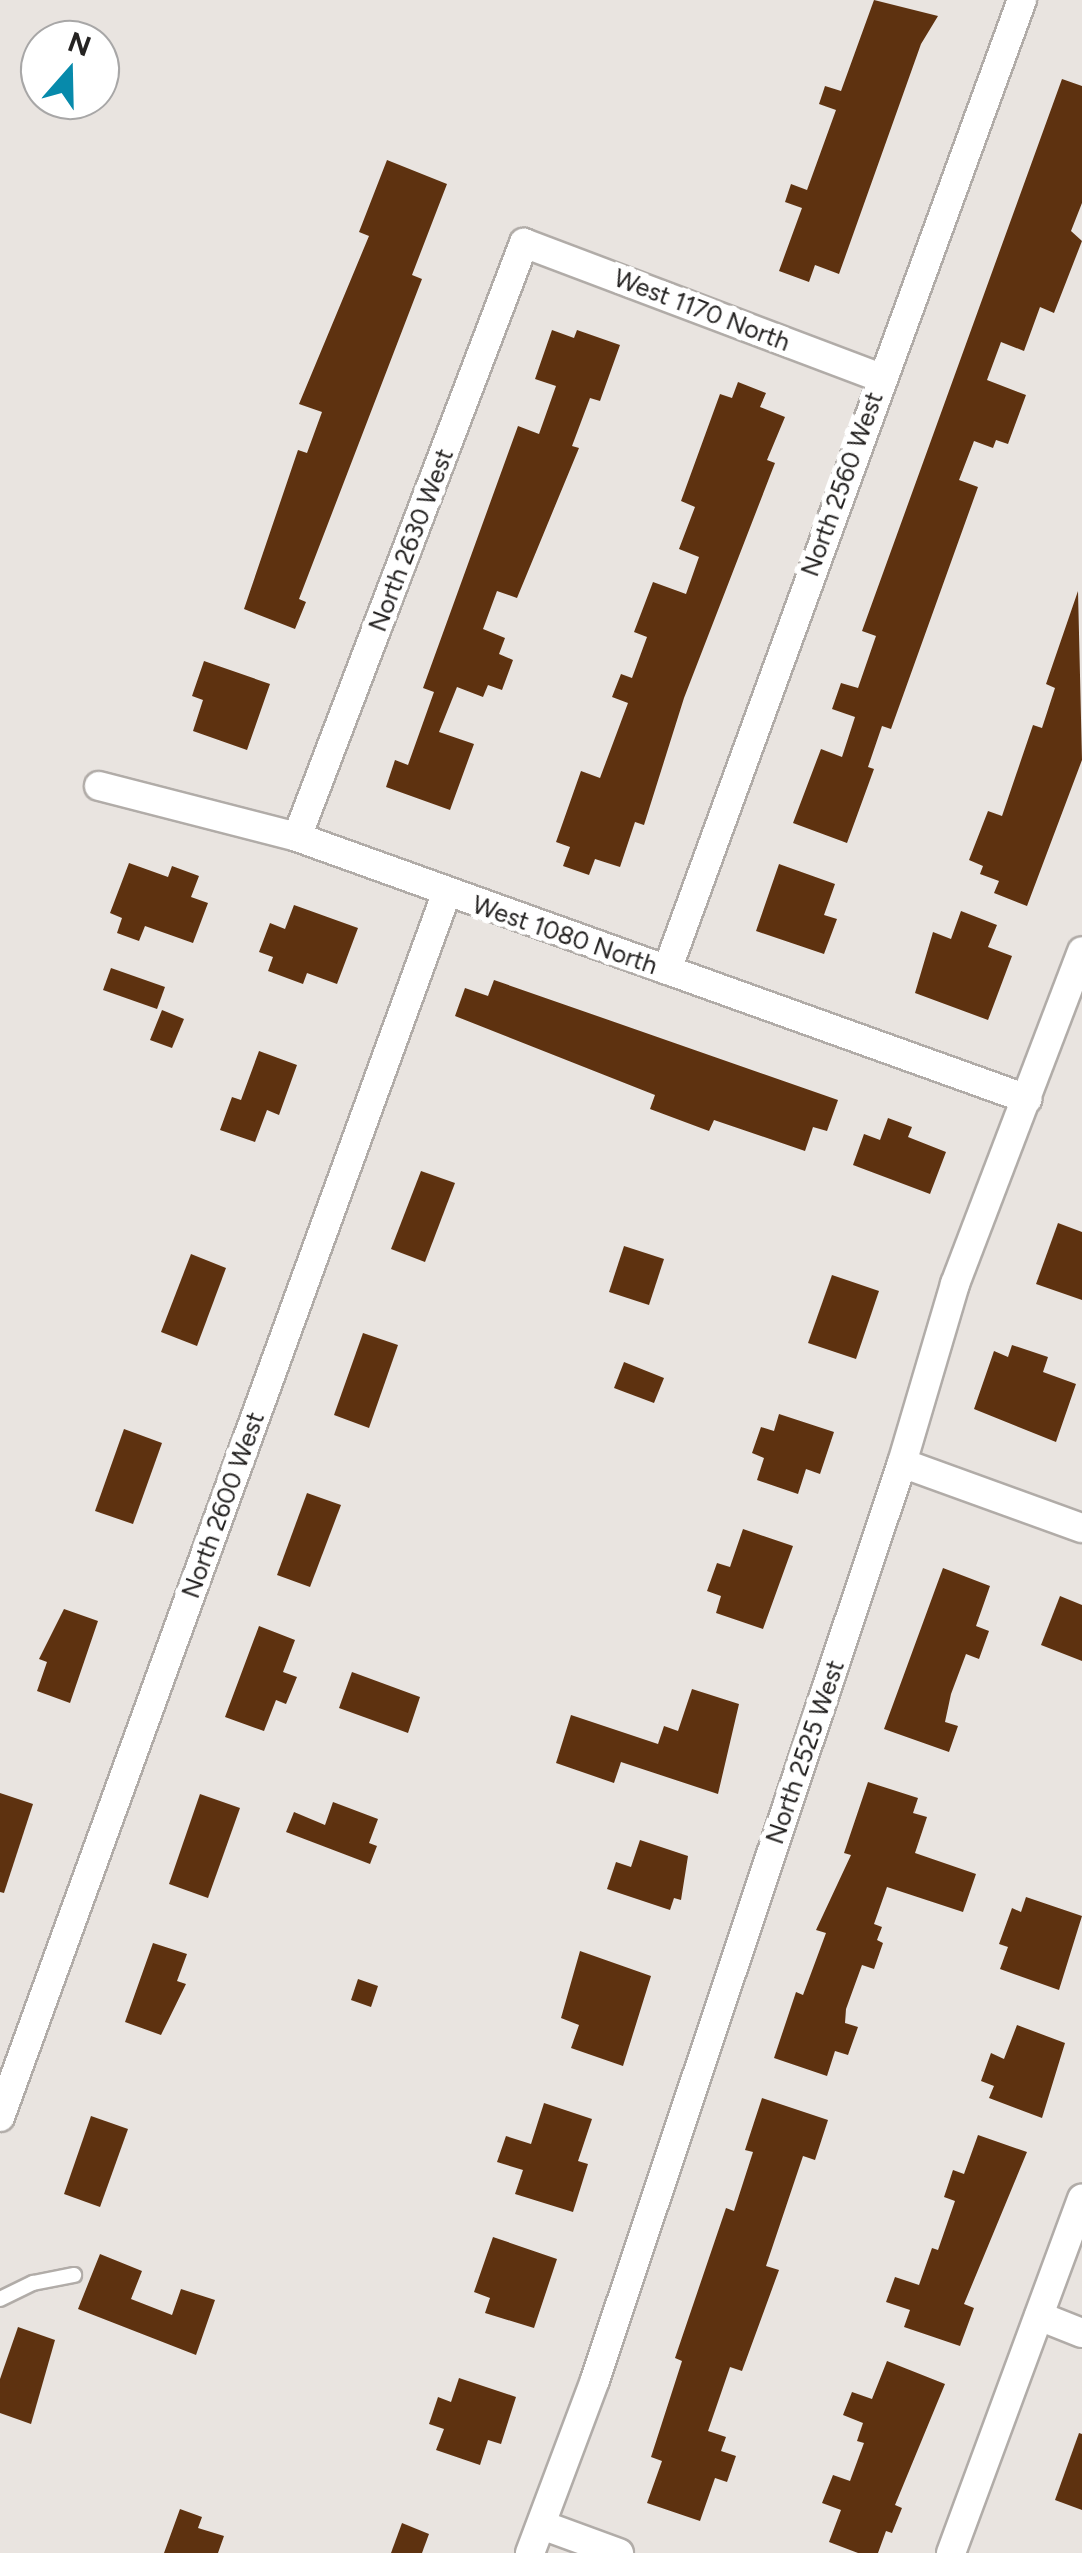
<!DOCTYPE html>
<style>
body{margin:0}
#map{position:relative;width:1082px;height:2553px;overflow:hidden;background:#e9e4e0;font-family:Figtree,sans-serif}
div>[style]{position:absolute}
.building>*{inset:0;background:#5e3210}
.roads{filter:drop-shadow(2px 0 #b1aca8) drop-shadow(-2px 0 #b1aca8) drop-shadow(0 2px #b1aca8) drop-shadow(0 -2px #b1aca8)}
.service>*{height:14px;margin:-7px;padding:0 7px;transform-origin:7px;border-radius:7px;background:#fff}
.minor>*{height:28px;margin:-14px;padding:0 14px;transform-origin:14px;border-radius:14px;background:#fff}
span{translate:-50% -50%;white-space:nowrap;text-align:center;line-height:1.15;-webkit-text-stroke:10px #fff;paint-order:stroke}
.street-label{font-size:25px;color:#252322}
.north{position:absolute;left:20px;top:20px;width:100px;height:100px;box-sizing:border-box;background:#fff;border:2px solid #a8a7a7;border-radius:50%;rotate:20deg;font-size:28px;font-weight:700;line-height:40px;text-align:center;color:#252322}
.north::after{content:'';display:block;margin:auto;width:35px;height:45px;background:#078aab;clip-path:polygon(50% 0,100% 100%,50% 72%,0 100%)}
</style>
<div id="map">
<div class="building">
<i style="clip-path:polygon(874px 0,938px 16px,921px 44px,839px 274px,815px 265px,809px 282px,779px 271px,802px 208px,785px 202px,791px 184px,807px 190px,836px 110px,819px 104px,825px 86px,841px 91px)"></i>
<i style="clip-path:polygon(1062px 79px,1082px 86px,1082px 203px,1071px 231px,1082px 241px,1054px 313px,1040px 307px,1024px 351px,1001px 342px,987px 380px,1026px 395px,1008px 444px,996px 440px,993px 448px,974px 441px,959px 480px,978px 487px,891px 729px,882px 726px,868px 767px,874px 769px,847px 843px,793px 823px,821px 749px,842px 757px,855px 717px,832px 709px,841px 683px,858px 688px,876px 636px,862px 631px)"></i>
<i style="clip-path:polygon(387px 160px,447px 184px,412px 275px,422px 279px,299px 599px,306px 602px,295px 629px,244px 609px,298px 450px,307px 453px,322px 412px,299px 404px,369px 236px,359px 232px)"></i>
<i style="clip-path:polygon(552px 330px,574px 338px,577px 330px,620px 345px,600px 401px,590px 398px,572px 446px,579px 448px,517px 598px,497px 591px,483px 629px,505px 638px,499px 654px,513px 660px,502px 690px,488px 685px,483px 697px,457px 687px,439px 732px,474px 744px,450px 810px,386px 787px,395px 760px,408px 765px,434px 692px,423px 688px,518px 426px,539px 434px,556px 386px,535px 379px)"></i>
<i style="clip-path:polygon(738px 382px,766px 393px,760px 407px,785px 417px,767px 460px,775px 463px,684px 698px,644px 825px,635px 822px,620px 867px,595px 859px,589px 875px,563px 866px,570px 847px,556px 842px,581px 771px,600px 778px,628px 703px,612px 697px,621px 674px,632px 678px,647px 637px,634px 632px,653px 582px,686px 594px,699px 557px,679px 549px,695px 507px,681px 501px,720px 394px,732px 398px)"></i>
<i style="clip-path:polygon(1078px 591px,1082px 760px,1027px 906px,994px 893px,999px 881px,980px 874px,983px 866px,969px 860px,988px 811px,1002px 816px,1033px 725px,1042px 728px,1055px 688px,1046px 684px)"></i>
<i style="clip-path:polygon(204px 661px,270px 684px,247px 750px,193px 731px,203px 700px,192px 696px)"></i>
<i style="clip-path:polygon(129px 863px,168px 877px,172px 866px,199px 876px,191px 897px,208px 903px,193px 943px,145px 926px,139px 941px,117px 933px,122px 918px,110px 913px)"></i>
<i style="clip-path:polygon(779px 864px,835px 884px,824px 915px,837px 919px,824px 954px,756px 931px)"></i>
<i style="clip-path:polygon(294px 905px,358px 928px,337px 984px,307px 973px,303px 984px,268px 971px,273px 957px,259px 952px,270px 923px,285px 929px)"></i>
<i style="clip-path:polygon(961px 911px,997px 925px,988px 947px,1012px 956px,988px 1020px,915px 993px,933px 932px,951px 939px)"></i>
<i style="clip-path:polygon(111px 968px,165px 987px,157px 1009px,103px 990px)"></i>
<i style="clip-path:polygon(494px 980px,838px 1100px,827px 1131px,813px 1127px,805px 1151px,714px 1120px,709px 1131px,650px 1109px,655px 1095px,455px 1016px,465px 988px,488px 996px)"></i>
<i style="clip-path:polygon(162px 1010px,184px 1019px,172px 1048px,150px 1040px)"></i>
<i style="clip-path:polygon(259px 1051px,297px 1065px,279px 1115px,267px 1110px,255px 1142px,220px 1130px,232px 1097px,241px 1100px)"></i>
<i style="clip-path:polygon(888px 1118px,912px 1127px,908px 1137px,946px 1152px,930px 1194px,853px 1165px,864px 1134px,880px 1140px)"></i>
<i style="clip-path:polygon(421px 1171px,455px 1183px,425px 1262px,391px 1249px)"></i>
<i style="clip-path:polygon(1058px 1223px,1082px 1232px,1082px 1300px,1036px 1284px)"></i>
<i style="clip-path:polygon(624px 1246px,664px 1259px,649px 1305px,609px 1292px)"></i>
<i style="clip-path:polygon(191px 1254px,226px 1268px,197px 1346px,161px 1332px)"></i>
<i style="clip-path:polygon(832px 1275px,879px 1291px,856px 1359px,808px 1343px)"></i>
<i style="clip-path:polygon(363px 1333px,398px 1345px,369px 1428px,334px 1415px)"></i>
<i style="clip-path:polygon(1012px 1345px,1048px 1357px,1043px 1372px,1076px 1384px,1056px 1442px,974px 1409px,994px 1351px,1008px 1357px)"></i>
<i style="clip-path:polygon(624px 1362px,664px 1378px,654px 1403px,614px 1388px)"></i>
<i style="clip-path:polygon(779px 1414px,834px 1432px,820px 1474px,806px 1469px,798px 1494px,757px 1480px,764px 1458px,752px 1453px,761px 1427px,774px 1431px)"></i>
<i style="clip-path:polygon(124px 1429px,162px 1443px,133px 1524px,95px 1511px)"></i>
<i style="clip-path:polygon(307px 1493px,341px 1505px,310px 1587px,277px 1575px)"></i>
<i style="clip-path:polygon(743px 1529px,793px 1546px,763px 1629px,716px 1613px,721px 1596px,707px 1591px,717px 1563px,730px 1567px)"></i>
<i style="clip-path:polygon(943px 1568px,990px 1586px,976px 1626px,989px 1631px,979px 1659px,966px 1654px,951px 1694px,945px 1722px,958px 1726px,949px 1752px,884px 1729px)"></i>
<i style="clip-path:polygon(1060px 1596px,1082px 1605px,1082px 1661px,1041px 1645px)"></i>
<i style="clip-path:polygon(64px 1609px,98px 1621px,70px 1703px,37px 1691px,47px 1662px,39px 1659px)"></i>
<i style="clip-path:polygon(259px 1626px,295px 1640px,283px 1672px,297px 1677px,286px 1704px,276px 1700px,264px 1731px,225px 1717px)"></i>
<i style="clip-path:polygon(352px 1672px,420px 1697px,408px 1733px,339px 1708px)"></i>
<i style="clip-path:polygon(692px 1689px,739px 1704px,718px 1794px,621px 1762px,614px 1783px,556px 1763px,571px 1715px,658px 1744px,664px 1726px,678px 1731px)"></i>
<i style="clip-path:polygon(868px 1782px,918px 1798px,913px 1813px,927px 1817px,915px 1853px,976px 1874px,963px 1912px,887px 1887px,874px 1924px,882px 1927px,877px 1940px,883px 1943px,874px 1969px,862px 1965px,846px 2009px,845px 2023px,858px 2027px,848px 2055px,835px 2051px,827px 2076px,774px 2058px,796px 1992px,803px 1995px,826px 1933px,816px 1930px,851px 1855px,844px 1853px)"></i>
<i style="clip-path:polygon(0 1793px,33px 1804px,4px 1893px,0 1892px)"></i>
<i style="clip-path:polygon(200px 1794px,240px 1808px,208px 1898px,169px 1884px)"></i>
<i style="clip-path:polygon(333px 1802px,378px 1819px,369px 1843px,377px 1846px,370px 1864px,286px 1832px,294px 1812px,325px 1825px)"></i>
<i style="clip-path:polygon(640px 1840px,688px 1856px,681px 1900px,674px 1898px,670px 1910px,607px 1889px,616px 1862px,631px 1867px)"></i>
<i style="clip-path:polygon(1026px 1897px,1082px 1916px,1059px 1990px,1000px 1969px,1008px 1947px,999px 1944px,1012px 1908px,1021px 1912px)"></i>
<i style="clip-path:polygon(153px 1943px,187px 1954px,177px 1981px,186px 1984px,161px 2035px,125px 2022px)"></i>
<i style="clip-path:polygon(580px 1951px,651px 1976px,623px 2066px,571px 2048px,579px 2025px,561px 2018px)"></i>
<i style="clip-path:polygon(358px 1979px,378px 1986px,371px 2007px,351px 2000px)"></i>
<i style="clip-path:polygon(1017px 2025px,1065px 2043px,1042px 2118px,989px 2098px,994px 2086px,981px 2081px,991px 2053px,1004px 2059px)"></i>
<i style="clip-path:polygon(762px 2098px,828px 2120px,815px 2160px,803px 2156px,766px 2266px,779px 2270px,742px 2371px,730px 2367px,708px 2431px,726px 2437px,721px 2451px,736px 2456px,727px 2482px,715px 2478px,700px 2521px,647px 2503px,662px 2461px,651px 2457px,682px 2361px,675px 2358px,726px 2208px,734px 2211px,753px 2152px,745px 2150px)"></i>
<i style="clip-path:polygon(544px 2103px,592px 2119px,578px 2161px,588px 2164px,573px 2212px,515px 2194px,523px 2170px,497px 2162px,506px 2136px,531px 2144px)"></i>
<i style="clip-path:polygon(91px 2116px,128px 2129px,100px 2207px,64px 2194px)"></i>
<i style="clip-path:polygon(978px 2135px,1027px 2152px,964px 2304px,974px 2308px,960px 2346px,904px 2327px,910px 2310px,886px 2302px,895px 2277px,919px 2285px,932px 2248px,938px 2250px,955px 2201px,944px 2197px,953px 2170px,964px 2174px)"></i>
<i style="clip-path:polygon(493px 2237px,557px 2259px,534px 2328px,485px 2313px,490px 2298px,474px 2292px)"></i>
<i style="clip-path:polygon(100px 2254px,142px 2271px,131px 2299px,172px 2315px,181px 2289px,215px 2300px,196px 2355px,78px 2309px)"></i>
<i style="clip-path:polygon(18px 2327px,55px 2340px,31px 2424px,0 2413px,0 2379px)"></i>
<i style="clip-path:polygon(887px 2361px,945px 2384px,895px 2505px,902px 2508px,892px 2533px,886px 2531px,878px 2553px,858px 2553px,829px 2542px,841px 2510px,822px 2503px,833px 2475px,850px 2481px,864px 2443px,857px 2441px,863px 2423px,843px 2415px,852px 2392px,872px 2399px)"></i>
<i style="clip-path:polygon(459px 2378px,516px 2397px,501px 2444px,488px 2440px,480px 2465px,436px 2450px,444px 2429px,429px 2424px,438px 2397px,451px 2402px)"></i>
<i style="clip-path:polygon(1079px 2433px,1082px 2434px,1082px 2510px,1055px 2500px)"></i>
<i style="clip-path:polygon(180px 2509px,202px 2517px,198px 2528px,224px 2536px,218px 2553px,164px 2553px)"></i>
<i style="clip-path:polygon(402px 2523px,429px 2534px,422px 2553px,391px 2553px)"></i>
</div>
<div class="roads">
<div class="service">
<i style="left:0;top:2299px;width:37px;rotate:-26deg"></i>
<i style="left:33px;top:2283px;width:42px;rotate:-11deg"></i>
</div>
<div class="minor">
<i style="left:99px;top:786px;width:204px;rotate:14.4deg"></i>
<i style="left:297px;top:837px;width:776px;rotate:19.74deg"></i>
<i style="left:297px;top:837px;width:636px;rotate:-69.09deg"></i>
<i style="left:524px;top:243px;width:382px;rotate:20.7deg"></i>
<i style="left:667px;top:970px;width:1033px;rotate:-69.9deg"></i>
<i style="left:902px;top:1463px;width:191px;rotate:19.9deg"></i>
<i style="left:0;top:2117px;width:1302px;rotate:-69.96deg"></i>
<i style="left:1039px;top:2316px;width:46px;rotate:21.6deg"></i>
<i style="left:542px;top:2525px;width:82px;rotate:20deg"></i>
<i style="left:530px;top:2553px;width:185px;rotate:-69.4deg"></i>
<i style="left:595px;top:2380px;width:967px;rotate:-71.49deg"></i>
<i style="left:902px;top:1463px;width:187px;rotate:-73.5deg"></i>
<i style="left:955px;top:1284px;width:356px;rotate:-69.1deg"></i>
<i style="left:951px;top:2553px;width:378px;rotate:-69.7deg"></i>
</div>
</div>
<div class="street-label">
<span style="left:702px;top:310px;rotate:21deg">West 1170 North</span>
<span style="left:842px;top:484px;rotate:-70deg">North 2560 West</span>
<span style="left:411px;top:540px;rotate:-69deg">North 2630 West</span>
<span style="left:565px;top:935px;rotate:19deg">West 1080 North</span>
<span style="left:223px;top:1505px;rotate:-70deg">North 2600 West</span>
<span style="left:805px;top:1752px;rotate:-71deg">North 2525 West</span>
</div>
<div class="north">N</div>
</div>
